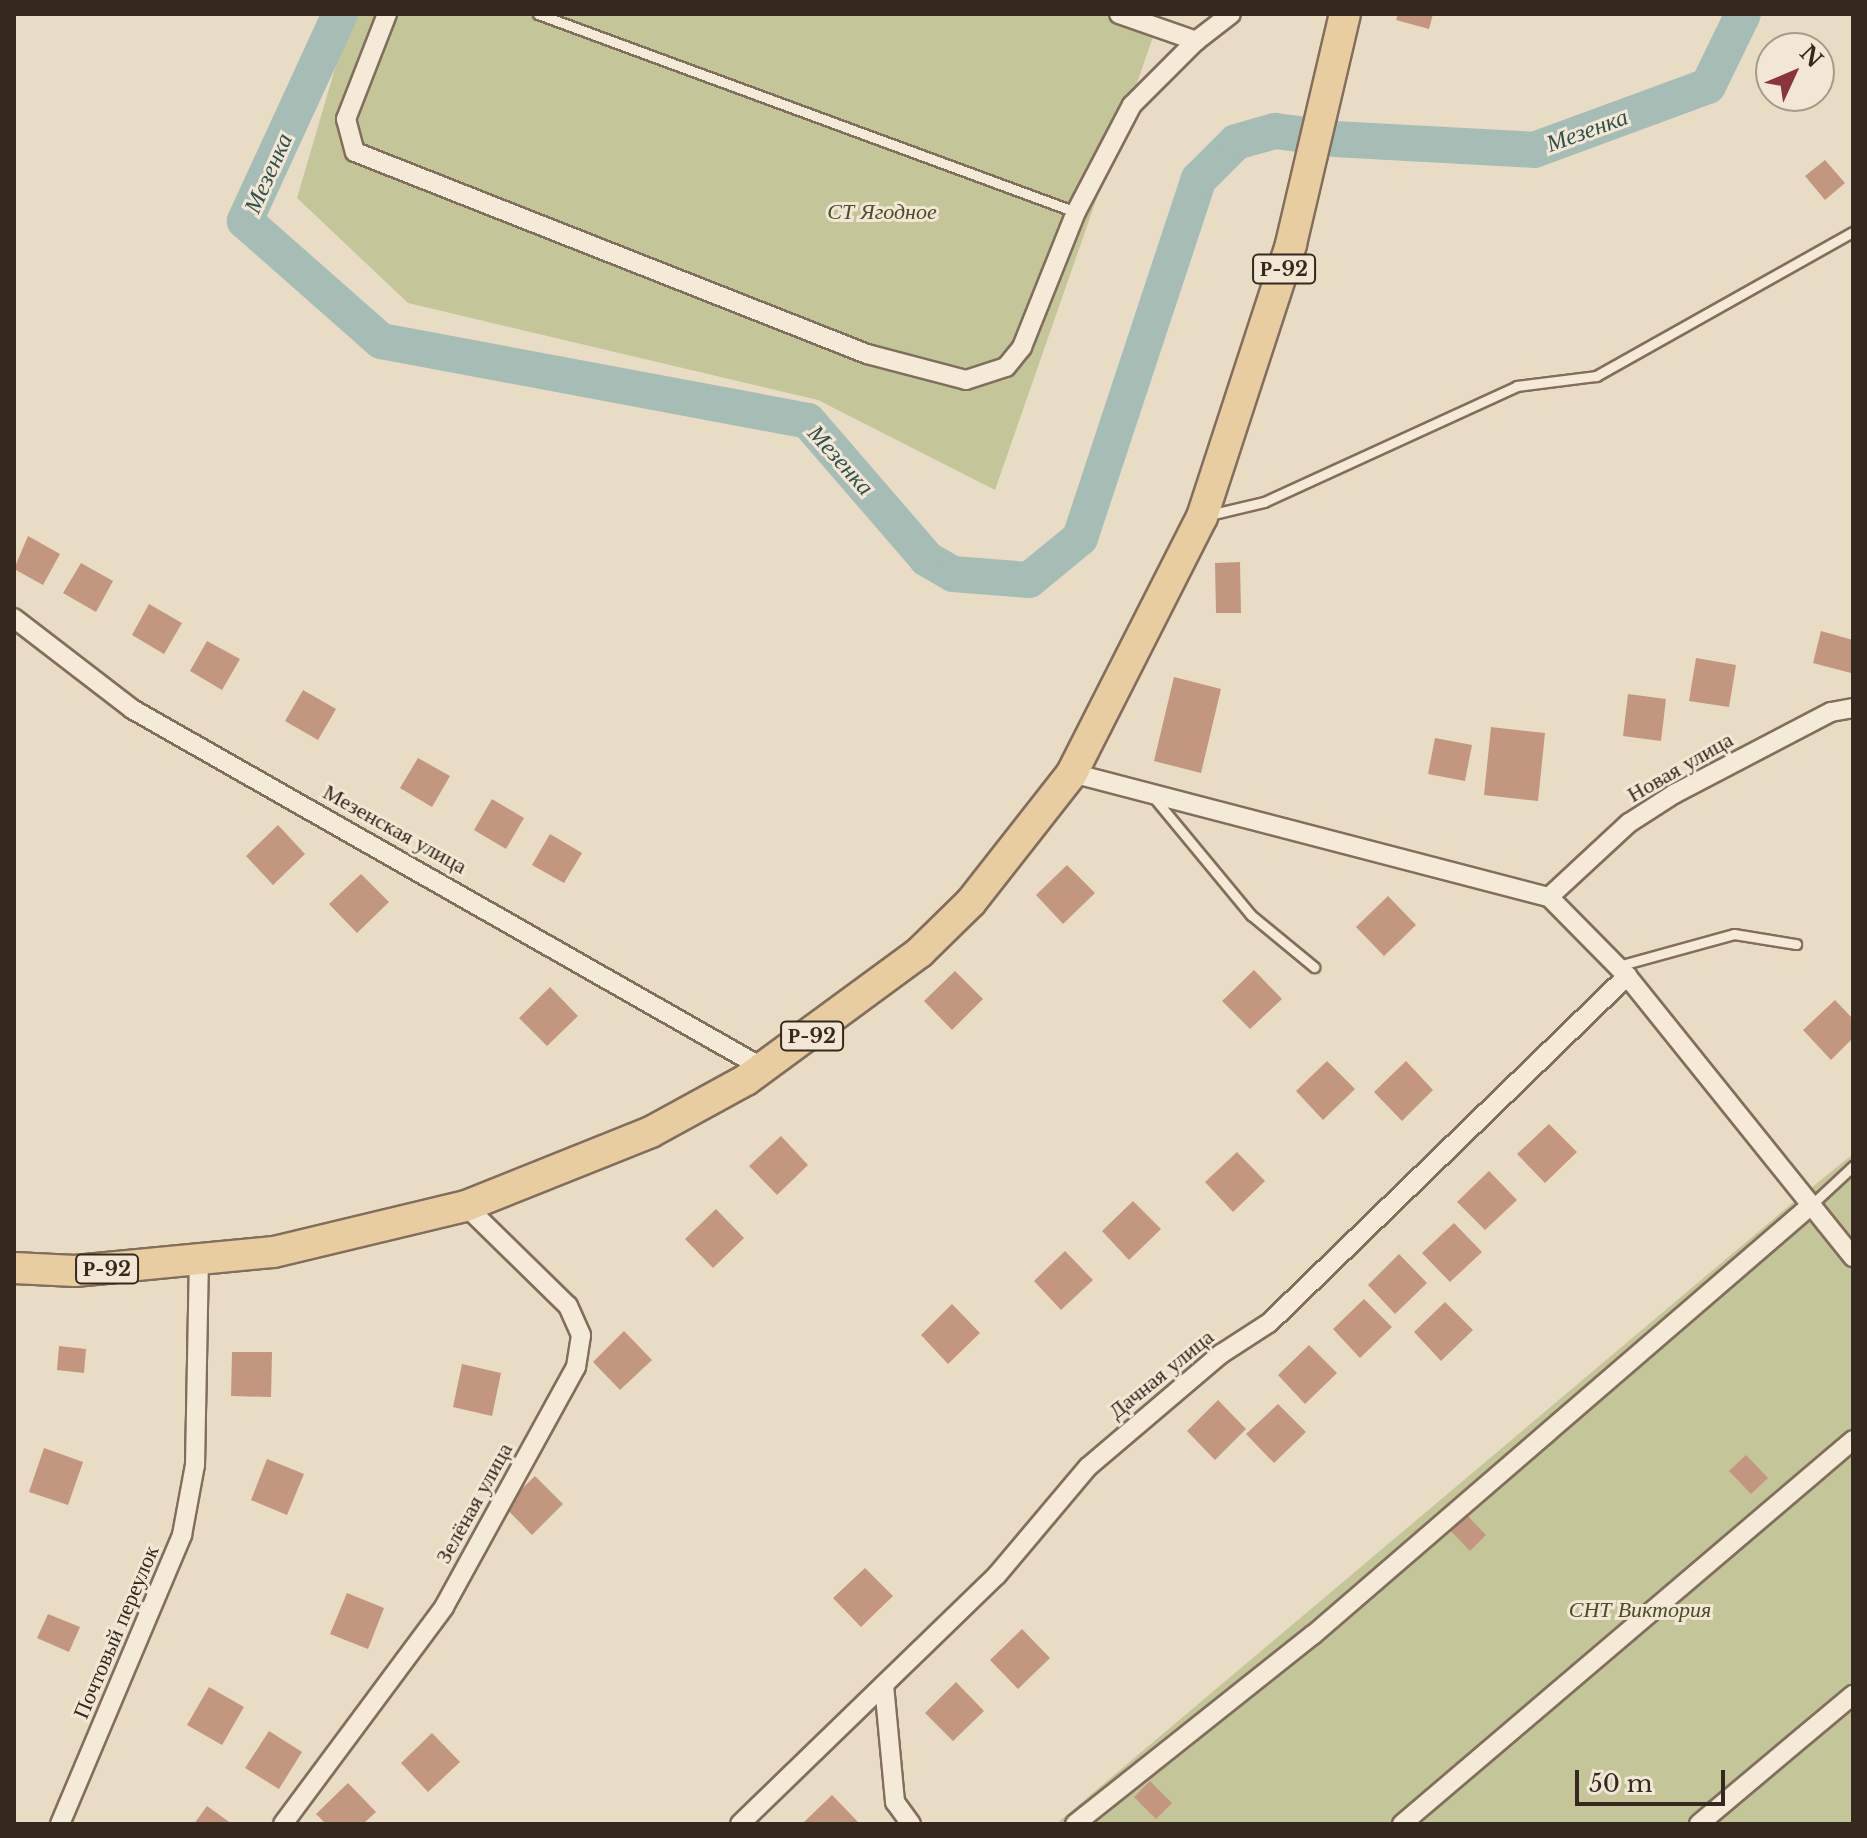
<!DOCTYPE html>
<meta charset="utf-8">
<style>
body{margin:0}
#map{position:relative;width:1867px;height:1838px;overflow:hidden;background:#e9dcc5;font-family:"Libre Baskerville",serif}
div>[style]{position:absolute}
.green>*{inset:0;background:#c4c69a}
.river>*{height:36px;margin:-18px;padding:0 18px;transform-origin:18px;border-radius:18px;background:#a6bdb5}
.building>*{inset:0;background:#c3967f}
.roads{filter:drop-shadow(2px 0 #826e5d) drop-shadow(-2px 0 #826e5d) drop-shadow(0 2px #826e5d) drop-shadow(0 -2px #826e5d)}
.service>*{height:9px;margin:-4.5px;padding:0 4.5px;transform-origin:4.5px;border-radius:4.5px;background:#f5ead7}
.minor>*{height:18px;margin:-9px;padding:0 9px;transform-origin:9px;border-radius:9px;background:#f5ead7}
.primary>*{height:30px;margin:-15px;padding:0 15px;transform-origin:15px;border-radius:15px;background:#e8cda1}
span{translate:-50% -50%;white-space:nowrap;text-align:center;line-height:1.15;-webkit-text-stroke:6px #f1e7d4;paint-order:stroke}
.shield-label span{padding:2px 6px;background:#f1e7d4;border:2px solid;border-radius:6px;-webkit-text-stroke-width:0}
.shield-label{font-size:20px;color:#34281f;font-weight:700}
.park-label{font-size:22px;color:#474e28;font-style:italic}
.street-label{font-size:22px;color:#34281f}
.water-label{font-size:24px;color:#30524d;font-style:italic}
.frame{position:absolute;inset:0;border:16px solid #34281f;pointer-events:none}
.north{position:absolute;left:1755px;top:32px;width:80px;height:80px;box-sizing:border-box;background:#f1e7d4;border:2px solid #a59b8c;border-radius:50%;rotate:46deg;font-size:22px;font-weight:700;line-height:32px;text-align:center;color:#34281f}
.north::after{content:'';display:block;margin:auto;width:28px;height:36px;background:#8b343b;clip-path:polygon(50% 0,100% 100%,50% 72%,0 100%)}
.scale{position:absolute;left:1575px;top:1770px;width:150px;height:36px;box-sizing:border-box;border:4px solid #34281f;border-top:0;padding-left:10px;font-size:24px;line-height:28px;white-space:nowrap;color:#34281f;-webkit-text-stroke:6px #f1e7d4;paint-order:stroke}
</style>
<div id="map">
<div class="green">
<i style="clip-path:polygon(351px 14px,1161px 14px,995px 490px,818px 400px,408px 303px,297px 198px)"></i>
<i style="clip-path:polygon(1853px 1154px,1853px 1824px,1056px 1824px,1790px 1205px)"></i>
</div>
<div class="river">
<i style="left:340px;top:14px;width:228px;rotate:114.7deg"></i>
<i style="left:245px;top:221px;width:181px;rotate:41.4deg"></i>
<i style="left:381px;top:341px;width:434px;rotate:10.6deg"></i>
<i style="left:808px;top:421px;width:182px;rotate:49.2deg"></i>
<i style="left:927px;top:559px;width:30px;rotate:30deg"></i>
<i style="left:953px;top:574px;width:76px;rotate:4.5deg"></i>
<i style="left:1029px;top:580px;width:66px;rotate:-39.5deg"></i>
<i style="left:1080px;top:538px;width:378px;rotate:-71.7deg"></i>
<i style="left:1199px;top:179px;width:52px;rotate:-45deg"></i>
<i style="left:1236px;top:142px;width:41px;rotate:-15.8deg"></i>
<i style="left:1275px;top:131px;width:23px;rotate:7deg"></i>
<i style="left:1334px;top:139px;width:200px;rotate:3.1deg"></i>
<i style="left:1534px;top:150px;width:185px;rotate:-20.2deg"></i>
<i style="left:1708px;top:86px;width:80px;rotate:-64.1deg"></i>
</div>
<div class="building">
<i style="clip-path:polygon(1398px 14px,1433px 14px,1429px 29px,1396px 20px)"></i>
<i style="clip-path:polygon(1825px 160px,1845px 183px,1825px 200px,1805px 176px)"></i>
<i style="clip-path:polygon(28px 536px,60px 554px,43px 585px,14px 569px)"></i>
<i style="clip-path:polygon(1240px 562px,1241px 613px,1216px 613px,1215px 563px)"></i>
<i style="clip-path:polygon(81px 563px,113px 581px,96px 612px,63px 593px)"></i>
<i style="clip-path:polygon(149px 604px,182px 623px,164px 654px,132px 635px)"></i>
<i style="clip-path:polygon(1821px 631px,1853px 640px,1851px 673px,1813px 663px)"></i>
<i style="clip-path:polygon(207px 641px,240px 659px,222px 690px,190px 671px)"></i>
<i style="clip-path:polygon(1696px 658px,1736px 665px,1729px 707px,1689px 701px)"></i>
<i style="clip-path:polygon(1174px 677px,1221px 689px,1201px 773px,1154px 761px)"></i>
<i style="clip-path:polygon(303px 690px,336px 709px,318px 740px,285px 721px)"></i>
<i style="clip-path:polygon(1628px 694px,1666px 699px,1661px 741px,1623px 736px)"></i>
<i style="clip-path:polygon(1491px 727px,1545px 733px,1538px 801px,1484px 795px)"></i>
<i style="clip-path:polygon(1435px 738px,1472px 745px,1465px 781px,1428px 774px)"></i>
<i style="clip-path:polygon(418px 758px,450px 776px,432px 807px,400px 788px)"></i>
<i style="clip-path:polygon(492px 799px,524px 818px,506px 849px,474px 830px)"></i>
<i style="clip-path:polygon(278px 825px,305px 854px,273px 885px,246px 856px)"></i>
<i style="clip-path:polygon(550px 834px,582px 853px,564px 883px,532px 865px)"></i>
<i style="clip-path:polygon(1067px 865px,1095px 893px,1063px 924px,1036px 895px)"></i>
<i style="clip-path:polygon(361px 874px,389px 902px,357px 933px,329px 904px)"></i>
<i style="clip-path:polygon(1388px 896px,1416px 925px,1384px 956px,1356px 927px)"></i>
<i style="clip-path:polygon(1254px 970px,1282px 999px,1250px 1029px,1222px 1001px)"></i>
<i style="clip-path:polygon(955px 971px,983px 999px,952px 1030px,924px 1001px)"></i>
<i style="clip-path:polygon(550px 987px,578px 1016px,547px 1046px,519px 1018px)"></i>
<i style="clip-path:polygon(1835px 1000px,1853px 1019px,1853px 1038px,1831px 1060px,1803px 1030px)"></i>
<i style="clip-path:polygon(1327px 1061px,1355px 1089px,1323px 1120px,1296px 1091px)"></i>
<i style="clip-path:polygon(1406px 1061px,1433px 1090px,1402px 1121px,1374px 1092px)"></i>
<i style="clip-path:polygon(1549px 1124px,1577px 1152px,1545px 1183px,1517px 1154px)"></i>
<i style="clip-path:polygon(781px 1136px,808px 1165px,777px 1195px,749px 1166px)"></i>
<i style="clip-path:polygon(1237px 1152px,1265px 1181px,1233px 1212px,1205px 1182px)"></i>
<i style="clip-path:polygon(1489px 1171px,1517px 1200px,1485px 1230px,1457px 1202px)"></i>
<i style="clip-path:polygon(1133px 1201px,1161px 1229px,1129px 1260px,1102px 1231px)"></i>
<i style="clip-path:polygon(716px 1209px,744px 1238px,713px 1268px,685px 1239px)"></i>
<i style="clip-path:polygon(1454px 1223px,1482px 1252px,1450px 1282px,1422px 1253px)"></i>
<i style="clip-path:polygon(1065px 1251px,1093px 1280px,1061px 1310px,1034px 1281px)"></i>
<i style="clip-path:polygon(1399px 1254px,1427px 1283px,1395px 1314px,1368px 1285px)"></i>
<i style="clip-path:polygon(1364px 1299px,1392px 1327px,1360px 1358px,1333px 1329px)"></i>
<i style="clip-path:polygon(1445px 1302px,1473px 1330px,1441px 1361px,1414px 1332px)"></i>
<i style="clip-path:polygon(952px 1304px,980px 1333px,948px 1364px,921px 1335px)"></i>
<i style="clip-path:polygon(624px 1331px,652px 1360px,620px 1390px,593px 1362px)"></i>
<i style="clip-path:polygon(1309px 1345px,1337px 1373px,1305px 1404px,1278px 1375px)"></i>
<i style="clip-path:polygon(59px 1346px,86px 1349px,84px 1373px,57px 1370px)"></i>
<i style="clip-path:polygon(232px 1352px,272px 1352px,271px 1397px,231px 1396px)"></i>
<i style="clip-path:polygon(462px 1364px,501px 1373px,492px 1416px,453px 1407px)"></i>
<i style="clip-path:polygon(1218px 1400px,1246px 1429px,1215px 1460px,1187px 1431px)"></i>
<i style="clip-path:polygon(1278px 1404px,1306px 1432px,1274px 1463px,1246px 1434px)"></i>
<i style="clip-path:polygon(44px 1448px,83px 1462px,68px 1505px,29px 1492px)"></i>
<i style="clip-path:polygon(1746px 1455px,1768px 1478px,1751px 1494px,1729px 1471px)"></i>
<i style="clip-path:polygon(267px 1459px,304px 1474px,287px 1515px,251px 1500px)"></i>
<i style="clip-path:polygon(535px 1476px,563px 1504px,532px 1535px,504px 1506px)"></i>
<i style="clip-path:polygon(1464px 1512px,1486px 1535px,1470px 1551px,1448px 1528px)"></i>
<i style="clip-path:polygon(865px 1568px,893px 1596px,861px 1627px,833px 1598px)"></i>
<i style="clip-path:polygon(347px 1593px,384px 1608px,368px 1649px,330px 1634px)"></i>
<i style="clip-path:polygon(48px 1614px,80px 1627px,69px 1652px,37px 1638px)"></i>
<i style="clip-path:polygon(1022px 1629px,1050px 1658px,1018px 1689px,990px 1660px)"></i>
<i style="clip-path:polygon(956px 1682px,984px 1711px,953px 1741px,925px 1713px)"></i>
<i style="clip-path:polygon(209px 1687px,244px 1707px,222px 1745px,187px 1725px)"></i>
<i style="clip-path:polygon(269px 1731px,302px 1752px,279px 1789px,245px 1768px)"></i>
<i style="clip-path:polygon(432px 1733px,460px 1762px,428px 1792px,401px 1763px)"></i>
<i style="clip-path:polygon(1150px 1781px,1172px 1803px,1156px 1819px,1134px 1797px)"></i>
<i style="clip-path:polygon(348px 1783px,376px 1812px,363px 1824px,326px 1824px,316px 1814px)"></i>
<i style="clip-path:polygon(832px 1795px,860px 1824px,802px 1824px)"></i>
<i style="clip-path:polygon(207px 1806px,232px 1824px,194px 1824px)"></i>
</div>
<div class="roads">
<div class="service">
<i style="left:538px;top:14px;width:573px;rotate:20.21deg"></i>
<i style="left:1209px;top:515px;width:57px;rotate:-13.3deg"></i>
<i style="left:1264px;top:502px;width:278px;rotate:-24.6deg"></i>
<i style="left:1517px;top:386px;width:80px;rotate:-7.2deg"></i>
<i style="left:1596px;top:376px;width:295px;rotate:-29.3deg"></i>
<i style="left:1155px;top:799px;width:151px;rotate:50.4deg"></i>
<i style="left:1251px;top:915px;width:82px;rotate:39.5deg"></i>
<i style="left:1618px;top:966px;width:120px;rotate:-15.4deg"></i>
<i style="left:1734px;top:934px;width:63px;rotate:9.2deg"></i>
<i style="left:1810px;top:1206px;width:59px;rotate:-42.9deg"></i>
</div>
<div class="minor">
<i style="left:387px;top:14px;width:113px;rotate:111.3deg"></i>
<i style="left:346px;top:119px;width:34px;rotate:75deg"></i>
<i style="left:355px;top:152px;width:550px;rotate:21.53deg"></i>
<i style="left:867px;top:354px;width:102px;rotate:14.7deg"></i>
<i style="left:966px;top:380px;width:42px;rotate:-18deg"></i>
<i style="left:1006px;top:367px;width:26px;rotate:-51deg"></i>
<i style="left:1022px;top:347px;width:145px;rotate:-68.2deg"></i>
<i style="left:1076px;top:212px;width:121px;rotate:-62.4deg"></i>
<i style="left:1132px;top:105px;width:91px;rotate:-45deg"></i>
<i style="left:1119px;top:14px;width:82px;rotate:19.3deg"></i>
<i style="left:1196px;top:41px;width:44px;rotate:-37.6deg"></i>
<i style="left:14px;top:618px;width:149px;rotate:37.6deg"></i>
<i style="left:132px;top:709px;width:726px;rotate:29.64deg"></i>
<i style="left:1072px;top:773px;width:493px;rotate:14.6deg"></i>
<i style="left:1549px;top:897px;width:111px;rotate:45.4deg"></i>
<i style="left:1627px;top:976px;width:361px;rotate:51.2deg"></i>
<i style="left:1549px;top:897px;width:109px;rotate:-42.8deg"></i>
<i style="left:1629px;top:823px;width:54px;rotate:-32.8deg"></i>
<i style="left:1674px;top:794px;width:177px;rotate:-27.6deg"></i>
<i style="left:1831px;top:712px;width:22px;rotate:-10deg"></i>
<i style="left:884px;top:1685px;width:118px;rotate:84.6deg"></i>
<i style="left:895px;top:1802px;width:27px;rotate:54deg"></i>
<i style="left:60px;top:1824px;width:314px;rotate:-67.1deg"></i>
<i style="left:182px;top:1535px;width:71px;rotate:-79.5deg"></i>
<i style="left:195px;top:1465px;width:204px;rotate:-88.9deg"></i>
<i style="left:283px;top:1824px;width:270px;rotate:-53.4deg"></i>
<i style="left:444px;top:1607px;width:274px;rotate:-61.2deg"></i>
<i style="left:576px;top:1367px;width:32px;rotate:-81deg"></i>
<i style="left:581px;top:1335px;width:32px;rotate:-114deg"></i>
<i style="left:568px;top:1306px;width:143px;rotate:-135.6deg"></i>
<i style="left:740px;top:1824px;width:358px;rotate:-44.1deg"></i>
<i style="left:997px;top:1575px;width:141px;rotate:-49.9deg"></i>
<i style="left:1088px;top:1467px;width:175px;rotate:-40.4deg"></i>
<i style="left:1221px;top:1354px;width:57px;rotate:-32.9deg"></i>
<i style="left:1269px;top:1323px;width:499px;rotate:-44.1deg"></i>
<i style="left:1075px;top:1824px;width:304px;rotate:-38.5deg"></i>
<i style="left:1313px;top:1635px;width:657px;rotate:-40.8deg"></i>
<i style="left:1402px;top:1824px;width:592px;rotate:-40.41deg"></i>
<i style="left:1699px;top:1824px;width:201px;rotate:-40deg"></i>
</div>
<div class="primary">
<i style="left:14px;top:1268px;width:61px;rotate:2.8deg"></i>
<i style="left:75px;top:1271px;width:200px;rotate:-5.5deg"></i>
<i style="left:274px;top:1252px;width:197px;rotate:-13.5deg"></i>
<i style="left:466px;top:1206px;width:199px;rotate:-21.8deg"></i>
<i style="left:651px;top:1132px;width:108px;rotate:-28.7deg"></i>
<i style="left:746px;top:1080px;width:216px;rotate:-36.3deg"></i>
<i style="left:920px;top:952px;width:71px;rotate:-44.4deg"></i>
<i style="left:971px;top:902px;width:164px;rotate:-51.9deg"></i>
<i style="left:1072px;top:773px;width:287px;rotate:-63.1deg"></i>
<i style="left:1202px;top:517px;width:287px;rotate:-71.9deg"></i>
<i style="left:1291px;top:244px;width:236px;rotate:-76.8deg"></i>
</div>
</div>
<div class="shield-label">
<span style="left:1284px;top:269px">Р-92</span>
<span style="left:812px;top:1036px">Р-92</span>
<span style="left:107px;top:1269px">Р-92</span>
</div>
<div class="park-label">
<span style="left:882px;top:212px">СТ Ягодное</span>
<span style="left:1640px;top:1610px">СНТ Виктория</span>
</div>
<div class="street-label">
<span style="left:1680px;top:767px;rotate:-30deg">Новая улица</span>
<span style="left:395px;top:829px;rotate:29deg">Мезенская улица</span>
<span style="left:1161px;top:1374px;rotate:-39deg">Дачная улица</span>
<span style="left:474px;top:1503px;rotate:-61deg">Зелёная улица</span>
<span style="left:116px;top:1632px;rotate:-67deg">Почтовый переулок</span>
</div>
<div class="water-label">
<span style="left:1587px;top:130px;rotate:-20deg">Мезенка</span>
<span style="left:268px;top:173px;rotate:-66deg">Мезенка</span>
<span style="left:841px;top:460px;rotate:48deg">Мезенка</span>
</div>
<div class="frame"></div>
<div class="north">N</div>
<div class="scale">50 m</div>
</div>
